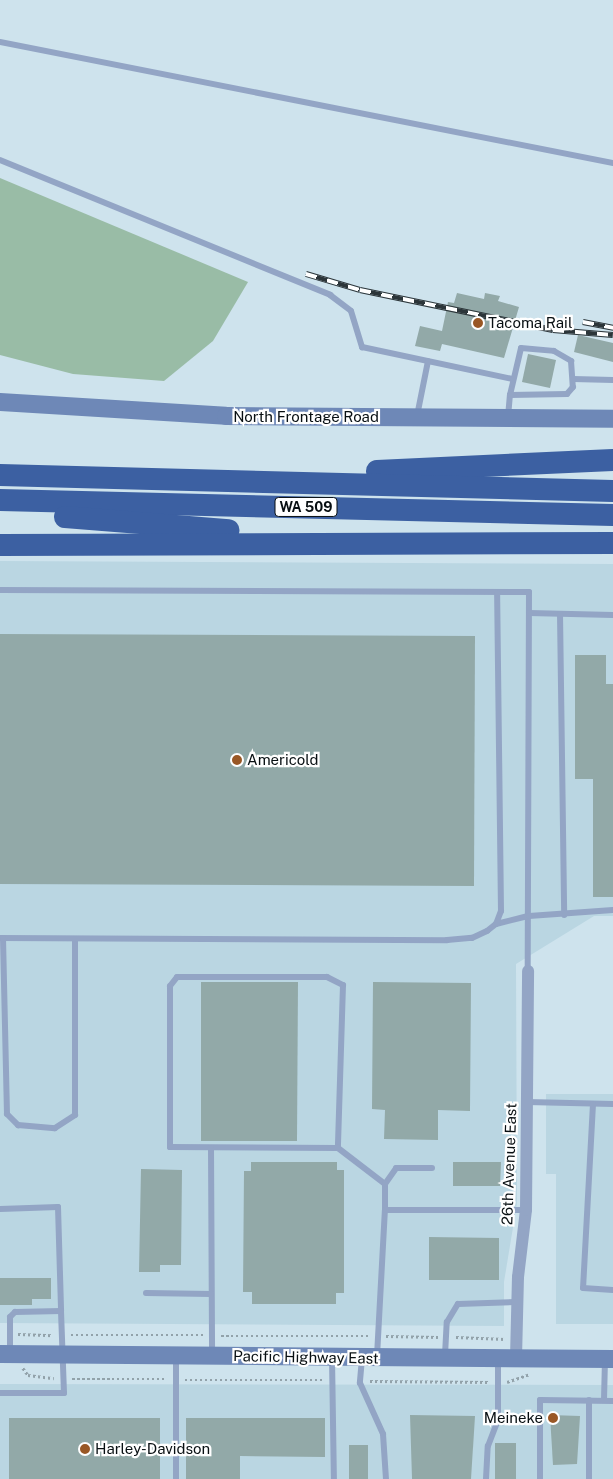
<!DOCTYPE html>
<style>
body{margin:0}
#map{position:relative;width:613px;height:1479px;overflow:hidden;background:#cee3ed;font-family:"Public Sans",sans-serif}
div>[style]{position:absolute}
.built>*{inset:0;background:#bad6e2}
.green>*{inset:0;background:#99bca6}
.building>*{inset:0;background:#92a9a8}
.path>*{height:2.5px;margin-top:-1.25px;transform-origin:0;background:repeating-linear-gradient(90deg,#92a2aa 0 2.5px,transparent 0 5px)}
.lane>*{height:6px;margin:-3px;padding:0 3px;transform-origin:3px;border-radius:3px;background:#93a5c5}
.street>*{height:12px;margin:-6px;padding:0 6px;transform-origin:6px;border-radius:6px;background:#93a5c5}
.secondary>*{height:18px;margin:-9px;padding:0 9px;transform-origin:9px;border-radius:9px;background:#6e88b7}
.highway>*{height:22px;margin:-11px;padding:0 11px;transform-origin:11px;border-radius:11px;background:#3c60a2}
.rail>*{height:5.5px;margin-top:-2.75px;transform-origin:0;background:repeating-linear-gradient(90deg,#fff 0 11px,#2c3539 0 22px);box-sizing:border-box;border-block:1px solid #2c3539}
.dots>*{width:14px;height:14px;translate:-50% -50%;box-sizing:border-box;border:2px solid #fff;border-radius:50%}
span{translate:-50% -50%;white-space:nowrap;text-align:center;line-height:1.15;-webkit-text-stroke:4.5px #fff;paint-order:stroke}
.shield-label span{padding:1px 4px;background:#fff;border:1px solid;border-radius:4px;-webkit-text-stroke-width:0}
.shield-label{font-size:14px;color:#080f12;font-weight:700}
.poi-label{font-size:15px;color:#080f12}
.left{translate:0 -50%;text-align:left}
.right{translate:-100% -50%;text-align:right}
.street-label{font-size:15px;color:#080f12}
</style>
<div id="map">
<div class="built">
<i style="clip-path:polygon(0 561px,613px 564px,613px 916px,594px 916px,516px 964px,517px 1203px,504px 1282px,504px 1326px,0 1323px)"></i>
<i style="clip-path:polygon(546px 1094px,613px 1094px,613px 1324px,556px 1324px,556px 1174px,546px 1174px)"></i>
<i style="clip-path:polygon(0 1384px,613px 1385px,613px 1479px,0 1479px)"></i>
</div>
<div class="green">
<i style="clip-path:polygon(0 178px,248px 282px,213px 341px,164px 381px,73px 374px,0 355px)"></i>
</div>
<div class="building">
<i style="clip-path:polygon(457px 293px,484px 299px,485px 293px,500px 296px,498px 301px,519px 307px,504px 358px,442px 344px,440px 351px,415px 346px,420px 326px,442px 331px,448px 302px,454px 303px)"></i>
<i style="clip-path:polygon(578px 335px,613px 343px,613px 362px,574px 352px)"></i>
<i style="clip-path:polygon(528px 354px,556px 360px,550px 388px,522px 382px)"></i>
<i style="clip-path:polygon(0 634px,475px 636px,474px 886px,0 884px)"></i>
<i style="clip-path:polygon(575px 655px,606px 655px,606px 684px,613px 684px,613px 897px,593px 897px,593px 779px,575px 779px)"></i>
<i style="clip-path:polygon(201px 982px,298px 982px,297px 1141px,201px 1141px)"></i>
<i style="clip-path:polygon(373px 982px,471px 983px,470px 1111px,438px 1110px,438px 1140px,384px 1139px,385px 1110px,372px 1109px)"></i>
<i style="clip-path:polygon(251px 1162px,337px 1162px,337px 1170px,344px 1170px,344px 1293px,336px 1293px,336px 1304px,252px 1304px,252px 1292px,243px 1292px,244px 1171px,251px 1171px)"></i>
<i style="clip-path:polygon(453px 1162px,501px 1162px,500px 1186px,453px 1186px)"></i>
<i style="clip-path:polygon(141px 1169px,182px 1170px,181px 1265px,160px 1265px,160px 1272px,139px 1272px)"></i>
<i style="clip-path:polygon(429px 1237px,499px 1238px,499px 1280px,429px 1280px)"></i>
<i style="clip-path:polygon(0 1278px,51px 1278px,51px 1299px,32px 1299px,32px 1305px,0 1305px)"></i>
<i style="clip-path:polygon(410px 1415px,475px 1416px,471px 1479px,412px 1479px)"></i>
<i style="clip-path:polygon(550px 1415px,580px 1416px,577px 1464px,553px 1465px)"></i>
<i style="clip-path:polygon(9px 1418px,160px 1418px,160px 1479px,9px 1479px)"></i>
<i style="clip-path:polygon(186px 1418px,325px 1418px,325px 1457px,240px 1456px,240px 1479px,186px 1479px)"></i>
<i style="clip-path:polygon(495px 1443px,516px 1443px,516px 1479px,495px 1479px)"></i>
<i style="clip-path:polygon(349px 1445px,368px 1445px,368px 1479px,349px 1479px)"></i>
</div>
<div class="path">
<i style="left:18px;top:1334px;width:35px;rotate:2deg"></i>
<i style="left:71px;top:1335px;width:132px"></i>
<i style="left:221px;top:1336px;width:149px"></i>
<i style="left:386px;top:1336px;width:52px;rotate:1.1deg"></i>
<i style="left:456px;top:1337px;width:49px;rotate:2.3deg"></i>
<i style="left:23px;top:1368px;width:9px;rotate:54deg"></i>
<i style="left:28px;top:1375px;width:26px;rotate:7deg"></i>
<i style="left:72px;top:1379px;width:95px"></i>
<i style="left:185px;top:1380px;width:139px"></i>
<i style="left:370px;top:1381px;width:119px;rotate:0.5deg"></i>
<i style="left:507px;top:1382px;width:24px;rotate:-19deg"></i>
</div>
<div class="lane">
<i style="left:0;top:42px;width:625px;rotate:11.17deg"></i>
<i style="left:0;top:160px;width:357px;rotate:22.2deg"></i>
<i style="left:330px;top:295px;width:26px;rotate:37deg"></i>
<i style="left:351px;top:311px;width:38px;rotate:73deg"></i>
<i style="left:362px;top:347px;width:154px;rotate:12deg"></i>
<i style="left:573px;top:379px;width:40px;rotate:1.4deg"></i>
<i style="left:417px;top:416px;width:56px;rotate:-78.7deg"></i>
<i style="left:508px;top:417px;width:22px;rotate:-85deg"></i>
<i style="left:510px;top:395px;width:48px;rotate:-76.8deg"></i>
<i style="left:521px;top:348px;width:33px;rotate:5deg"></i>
<i style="left:554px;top:351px;width:20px;rotate:30deg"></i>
<i style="left:571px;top:361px;width:26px;rotate:86deg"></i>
<i style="left:573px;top:387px;width:9px;rotate:131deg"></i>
<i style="left:567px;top:394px;width:57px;rotate:179deg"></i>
<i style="left:0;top:590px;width:529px;rotate:0.22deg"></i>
<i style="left:529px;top:592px;width:379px;rotate:90.2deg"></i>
<i style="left:529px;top:613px;width:84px;rotate:1.4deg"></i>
<i style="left:560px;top:614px;width:301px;rotate:89.2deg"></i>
<i style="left:496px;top:924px;width:34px;rotate:-14deg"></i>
<i style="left:529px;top:916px;width:84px;rotate:-4.1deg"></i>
<i style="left:0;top:938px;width:447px;rotate:0.3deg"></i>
<i style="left:447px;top:940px;width:25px;rotate:-5deg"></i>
<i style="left:472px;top:938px;width:17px;rotate:-25deg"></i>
<i style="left:487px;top:931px;width:11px;rotate:-38deg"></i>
<i style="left:496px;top:924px;width:14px;rotate:-69deg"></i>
<i style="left:501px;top:911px;width:318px;rotate:-90.7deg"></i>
<i style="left:3px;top:938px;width:176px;rotate:88.7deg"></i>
<i style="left:7px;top:1114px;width:16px;rotate:45deg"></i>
<i style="left:18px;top:1125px;width:37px;rotate:5deg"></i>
<i style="left:55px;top:1128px;width:24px;rotate:-33deg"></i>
<i style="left:75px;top:1115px;width:176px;rotate:-90deg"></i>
<i style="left:177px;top:977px;width:150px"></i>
<i style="left:327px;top:977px;width:18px;rotate:27deg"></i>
<i style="left:343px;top:985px;width:163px;rotate:91.8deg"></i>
<i style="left:338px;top:1148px;width:168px;rotate:-179.7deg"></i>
<i style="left:170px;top:1147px;width:161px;rotate:-90deg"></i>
<i style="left:170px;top:986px;width:11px;rotate:-52deg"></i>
<i style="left:527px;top:1102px;width:86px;rotate:1.3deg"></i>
<i style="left:593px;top:1104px;width:184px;rotate:93.1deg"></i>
<i style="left:583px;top:1288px;width:30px;rotate:4deg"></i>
<i style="left:211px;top:1148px;width:206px;rotate:89.7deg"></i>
<i style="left:338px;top:1148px;width:59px;rotate:37.5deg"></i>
<i style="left:385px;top:1184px;width:26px;rotate:90deg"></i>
<i style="left:385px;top:1184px;width:19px;rotate:-55deg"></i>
<i style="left:396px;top:1168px;width:36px"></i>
<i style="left:0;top:1209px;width:58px;rotate:-2deg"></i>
<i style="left:58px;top:1207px;width:104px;rotate:88.3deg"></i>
<i style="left:146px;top:1293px;width:65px;rotate:0.9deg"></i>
<i style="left:445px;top:1355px;width:33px;rotate:-87deg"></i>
<i style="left:447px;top:1322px;width:21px;rotate:-59deg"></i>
<i style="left:458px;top:1304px;width:59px;rotate:-1.9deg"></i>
<i style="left:377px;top:1356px;width:146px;rotate:-86.9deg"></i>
<i style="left:385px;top:1210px;width:141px"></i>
<i style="left:176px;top:1358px;width:121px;rotate:90deg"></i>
<i style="left:332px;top:1358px;width:121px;rotate:89.1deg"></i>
<i style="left:362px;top:1358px;width:25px;rotate:95deg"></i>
<i style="left:360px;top:1383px;width:56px;rotate:65.7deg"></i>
<i style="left:383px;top:1434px;width:45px;rotate:86.2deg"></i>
<i style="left:0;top:1393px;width:64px"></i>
<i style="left:64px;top:1393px;width:82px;rotate:-92.1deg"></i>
<i style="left:61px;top:1311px;width:46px;rotate:178.8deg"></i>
<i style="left:15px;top:1312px;width:7px;rotate:135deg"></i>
<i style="left:10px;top:1317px;width:36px;rotate:90deg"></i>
<i style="left:604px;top:1400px;width:40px;rotate:-88.6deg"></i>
<i style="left:486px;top:1479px;width:33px;rotate:-87deg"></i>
<i style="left:488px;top:1446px;width:28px;rotate:-69deg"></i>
<i style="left:498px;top:1420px;width:61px;rotate:-90deg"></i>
<i style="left:540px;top:1479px;width:79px;rotate:-90deg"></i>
<i style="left:540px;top:1400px;width:73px;rotate:0.8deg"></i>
<i style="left:589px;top:1479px;width:79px;rotate:-90deg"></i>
</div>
<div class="street">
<i style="left:516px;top:1358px;width:81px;rotate:-88.6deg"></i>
<i style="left:518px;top:1277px;width:67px;rotate:-83.2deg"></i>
<i style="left:526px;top:1210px;width:239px;rotate:-89.5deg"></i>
</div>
<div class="secondary">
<i style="left:0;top:402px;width:226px;rotate:3.5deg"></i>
<i style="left:226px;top:416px;width:387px;rotate:0.4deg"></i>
<i style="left:0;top:1354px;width:613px;rotate:0.47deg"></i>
</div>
<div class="highway">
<i style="left:377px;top:471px;width:236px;rotate:-2.7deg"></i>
<i style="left:0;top:475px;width:613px;rotate:1.5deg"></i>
<i style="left:0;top:500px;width:613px;rotate:1.4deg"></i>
<i style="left:65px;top:517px;width:164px;rotate:4.6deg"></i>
<i style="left:0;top:545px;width:613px;rotate:-0.19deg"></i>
</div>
<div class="rail">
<i style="left:306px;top:274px;width:56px;rotate:16.5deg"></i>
<i style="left:360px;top:290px;width:197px;rotate:11.7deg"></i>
<i style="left:553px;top:330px;width:60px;rotate:4.8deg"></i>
<i style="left:583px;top:322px;width:31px;rotate:11deg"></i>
</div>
<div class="dots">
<i style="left:478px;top:323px;background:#995725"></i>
<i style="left:237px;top:760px;background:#995725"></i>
<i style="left:553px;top:1418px;background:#995725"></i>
<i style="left:85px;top:1449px;background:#995725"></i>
</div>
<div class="shield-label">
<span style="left:306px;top:507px">WA 509</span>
</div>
<div class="poi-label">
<span class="left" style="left:488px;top:323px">Tacoma Rail</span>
<span class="left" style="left:247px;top:760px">Americold</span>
<span class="right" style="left:543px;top:1418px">Meineke</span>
<span class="left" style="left:95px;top:1449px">Harley-Davidson</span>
</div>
<div class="street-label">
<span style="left:306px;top:417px">North Frontage Road</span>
<span style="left:509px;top:1164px;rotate:-88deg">26th Avenue East</span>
<span style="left:306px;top:1357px;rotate:1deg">Pacific Highway East</span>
</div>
</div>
